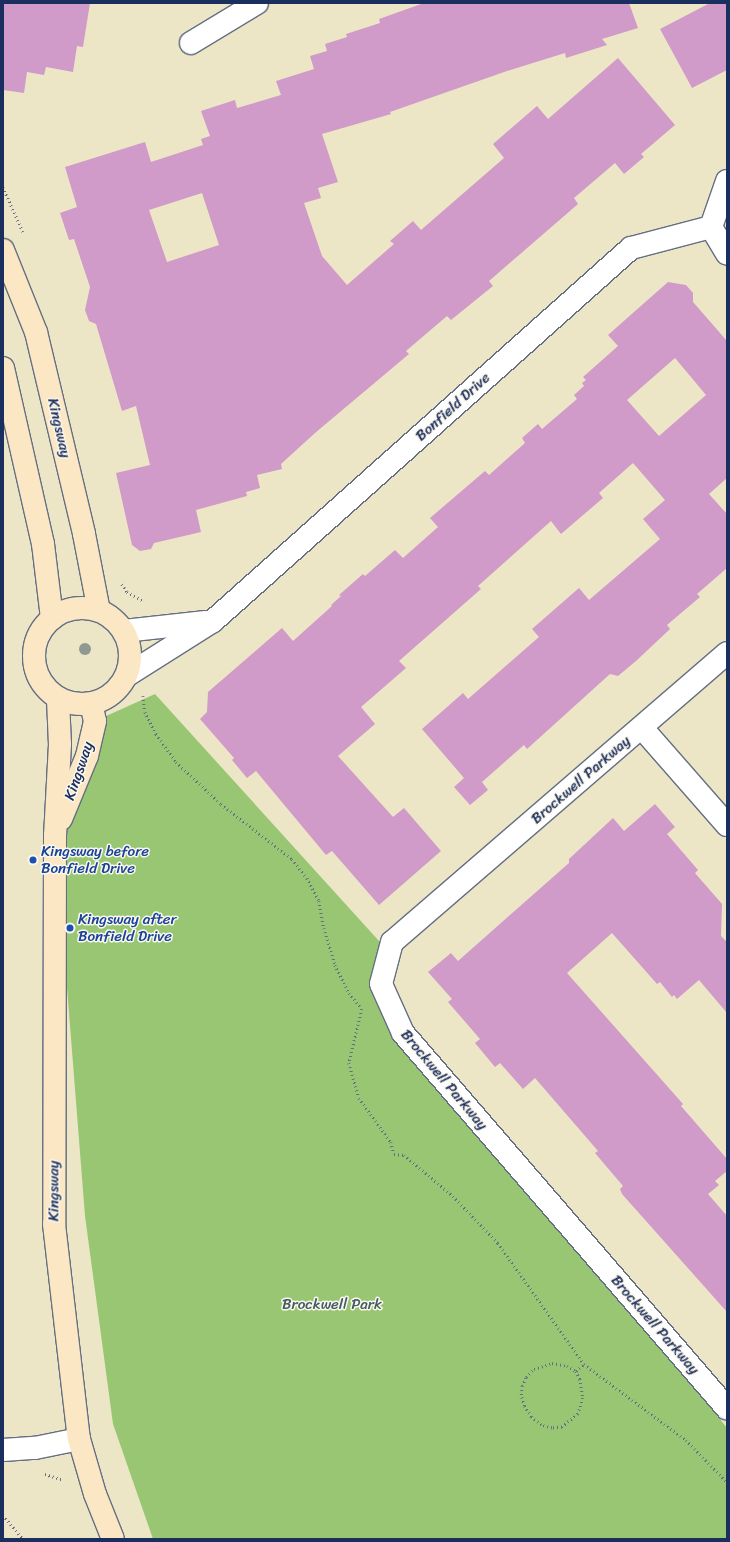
<!DOCTYPE html>
<style>
body{margin:0}
#map{position:relative;width:730px;height:1542px;overflow:hidden;background:#ece6c7;font-family:Sriracha,sans-serif}
div>[style]{position:absolute}
.green>*{inset:0;background:#99c673}
.building>*{inset:0;background:#d09ac9}
.path>*{height:2.5px;margin-top:-1.25px;transform-origin:0;background:repeating-linear-gradient(90deg,#646f83 0 1px,transparent 0 4px)}
.roads{filter:drop-shadow(1px 0 #646f83) drop-shadow(-1px 0 #646f83) drop-shadow(0 1px #646f83) drop-shadow(0 -1px #646f83)}
.minor>*{height:22px;margin:-11px;padding:0 11px;transform-origin:11px;border-radius:11px;background:#fff}
.secondary>*{height:22px;margin:-11px;padding:0 11px;transform-origin:11px;border-radius:11px;background:#fbe7c3}
.secondary>.ring{margin:-11px;padding:0;box-sizing:content-box;background:none;border:22px solid #fbe7c3;border-radius:50%}
.trees>*{width:12px;height:12px;margin:-6px;border-radius:50%;background:#8e9a91}
.dots>*{width:11px;height:11px;translate:-50% -50%;box-sizing:border-box;border:2px solid #fbf7ec;border-radius:50%}
span{translate:-50% -50%;white-space:nowrap;text-align:center;line-height:1.15;-webkit-text-stroke:3px #fbf7ec;paint-order:stroke}
.street-label{font-size:15px;color:#1b2f5e}
.transit-label{font-size:15px;color:#164399}
.left{translate:0 -50%;text-align:left}
.park-label{font-size:15px;color:#415c64}
.frame{position:absolute;inset:0;border:4px solid #1b2f5e;pointer-events:none}
</style>
<div id="map">
<div class="green">
<i style="clip-path:polygon(155px 694px,389px 952px,390px 1004px,727px 1428px,727px 1539px,153px 1539px,113px 1424px,85px 1216px,55px 835px,95px 721px)"></i>
</div>
<div class="building">
<i style="clip-path:polygon(3px 3px,90px 3px,83px 47px,77px 46px,73px 72px,46px 67px,44px 75px,27px 72px,24px 93px,3px 90px)"></i>
<i style="clip-path:polygon(evenodd,424px 3px,629px 3px,638px 28px,602px 39px,607px 45px,566px 58px,565px 53px,507px 71px,390px 112px,391px 114px,322px 134px,338px 182px,318px 188px,321px 198px,304px 203px,322px 256px,347px 285px,394px 244px,390px 241px,413px 221px,421px 230px,504px 158px,493px 144px,537px 106px,548px 119px,618px 58px,675px 125px,641px 154px,644px 157px,624px 174px,615px 163px,574px 198px,578px 204px,489px 281px,493px 286px,451px 320px,447px 316px,406px 351px,409px 354px,315px 433px,281px 464px,282px 469px,257px 475px,260px 488px,246px 492px,247px 496px,196px 510px,201px 532px,154px 543px,151px 549px,140px 551px,132px 545px,116px 473px,150px 465px,136px 406px,122px 411px,96px 324px,89px 321px,85px 310px,90px 287px,74px 239px,69px 240px,60px 213px,77px 207px,65px 167px,145px 142px,151px 162px,203px 145px,201px 139px,210px 136px,201px 111px,235px 100px,237px 108px,281px 95px,276px 81px,314px 69px,310px 56px,327px 51px,325px 44px,347px 37px,346px 34px,380px 23px,379px 19px,424px 3px,202px 193px,219px 245px,167px 262px,149px 210px,202px 193px)"></i>
<i style="clip-path:polygon(710px 3px,727px 3px,727px 70px,692px 88px,660px 29px)"></i>
<i style="clip-path:polygon(evenodd,668px 282px,686px 285px,693px 293px,693px 302px,727px 341px,727px 478px,709px 494px,727px 514px,727px 568px,697px 594px,700px 597px,667px 625px,670px 629px,636px 661px,618px 676px,610px 674px,527px 749px,524px 745px,482px 782px,488px 790px,470px 805px,454px 787px,464px 778px,422px 729px,463px 693px,468px 699px,539px 637px,532px 629px,579px 588px,589px 600px,660px 539px,643px 519px,665px 500px,633px 463px,599px 493px,603px 498px,561px 534px,551px 521px,478px 586px,481px 589px,399px 661px,406px 668px,361px 707px,375px 724px,338px 756px,393px 817px,404px 808px,441px 851px,379px 905px,332px 851px,326px 855px,256px 771px,247px 778px,232px 760px,234px 758px,200px 719px,207px 712px,208px 692px,282px 628px,293px 641px,332px 606px,331px 605px,341px 596px,339px 595px,363px 574px,365px 576px,395px 550px,403px 558px,438px 527px,430px 518px,485px 471px,489px 475px,525px 443px,522px 438px,538px 424px,542px 429px,577px 399px,574px 395px,584px 386px,582px 383px,586px 380px,583px 377px,618px 346px,608px 335px,668px 282px,675px 358px,706px 395px,659px 436px,627px 400px,675px 358px)"></i>
<i style="clip-path:polygon(655px 804px,675px 827px,667px 834px,698px 870px,695px 873px,722px 904px,721px 936px,727px 942px,727px 1013px,699px 980px,677px 999px,674px 995px,672px 997px,660px 982px,657px 984px,612px 933px,567px 973px,683px 1104px,681px 1106px,727px 1159px,727px 1171px,715px 1181px,719px 1185px,708px 1194px,727px 1216px,727px 1312px,622px 1194px,620px 1189px,623px 1186px,595px 1153px,598px 1151px,535px 1078px,523px 1089px,500px 1063px,495px 1067px,475px 1043px,480px 1039px,448px 1002px,452px 999px,428px 972px,451px 953px,458px 961px,569px 863px,569px 859px,613px 818px,624px 831px)"></i>
</div>
<div class="path">
<i style="left:3px;top:187px;width:49px;rotate:66deg"></i>
<i style="left:122px;top:584px;width:9px;rotate:58deg"></i>
<i style="left:127px;top:592px;width:19px;rotate:28deg"></i>
<i style="left:143px;top:696px;width:16px;rotate:83deg"></i>
<i style="left:145px;top:712px;width:25px;rotate:63deg"></i>
<i style="left:156px;top:734px;width:34px;rotate:54deg"></i>
<i style="left:176px;top:762px;width:62px;rotate:43deg"></i>
<i style="left:221px;top:804px;width:90px;rotate:37.8deg"></i>
<i style="left:292px;top:859px;width:24px;rotate:52deg"></i>
<i style="left:307px;top:878px;width:26px;rotate:62deg"></i>
<i style="left:319px;top:901px;width:27px;rotate:80deg"></i>
<i style="left:324px;top:928px;width:39px;rotate:73deg"></i>
<i style="left:335px;top:965px;width:31px;rotate:63deg"></i>
<i style="left:349px;top:993px;width:17px;rotate:50deg"></i>
<i style="left:362px;top:1009px;width:56px;rotate:103.5deg"></i>
<i style="left:349px;top:1063px;width:36px;rotate:74deg"></i>
<i style="left:359px;top:1098px;width:54px;rotate:54deg"></i>
<i style="left:391px;top:1142px;width:12px;rotate:76deg"></i>
<i style="left:394px;top:1154px;width:10px;rotate:6deg"></i>
<i style="left:404px;top:1155px;width:64px;rotate:39.9deg"></i>
<i style="left:453px;top:1196px;width:65px;rotate:46.2deg"></i>
<i style="left:498px;top:1243px;width:148px;rotate:54.6deg"></i>
<i style="left:584px;top:1364px;width:127px;rotate:36.7deg"></i>
<i style="left:686px;top:1440px;width:59px;rotate:45.7deg"></i>
<i style="left:552px;top:1363px;width:15px;rotate:11deg"></i>
<i style="left:567px;top:1366px;width:10px;rotate:29deg"></i>
<i style="left:576px;top:1371px;width:9px;rotate:63deg"></i>
<i style="left:580px;top:1379px;width:19px;rotate:81deg"></i>
<i style="left:583px;top:1398px;width:17px;rotate:107deg"></i>
<i style="left:578px;top:1414px;width:21px;rotate:141deg"></i>
<i style="left:562px;top:1427px;width:10px;rotate:174deg"></i>
<i style="left:552px;top:1428px;width:11px;rotate:-165deg"></i>
<i style="left:541px;top:1425px;width:13px;rotate:-141deg"></i>
<i style="left:531px;top:1417px;width:13px;rotate:-122deg"></i>
<i style="left:524px;top:1406px;width:11px;rotate:-105deg"></i>
<i style="left:521px;top:1395px;width:9px;rotate:-84deg"></i>
<i style="left:522px;top:1386px;width:10px;rotate:-66deg"></i>
<i style="left:526px;top:1377px;width:11px;rotate:-45deg"></i>
<i style="left:534px;top:1369px;width:19px;rotate:-18deg"></i>
<i style="left:576px;top:1371px;width:11px;rotate:-41deg"></i>
<i style="left:45px;top:1474px;width:19px;rotate:18deg"></i>
<i style="left:3px;top:1515px;width:31px;rotate:50deg"></i>
</div>
<div class="roads">
<div class="minor">
<i style="left:191px;top:43px;width:77px;rotate:-31.2deg"></i>
<i style="left:727px;top:181px;width:49px;rotate:109.2deg"></i>
<i style="left:711px;top:227px;width:31px;rotate:59deg"></i>
<i style="left:124px;top:631px;width:82px;rotate:-6.3deg"></i>
<i style="left:727px;top:653px;width:442px;rotate:139.2deg"></i>
<i style="left:392px;top:942px;width:43px;rotate:104.7deg"></i>
<i style="left:381px;top:984px;width:54px;rotate:65.8deg"></i>
<i style="left:403px;top:1033px;width:496px;rotate:49.2deg"></i>
<i style="left:126px;top:676px;width:103px;rotate:-32.3deg"></i>
<i style="left:213px;top:621px;width:560px;rotate:-41.74deg"></i>
<i style="left:631px;top:248px;width:83px;rotate:-14.7deg"></i>
<i style="left:642px;top:728px;width:129px;rotate:48.8deg"></i>
<i style="left:3px;top:1450px;width:32px;rotate:-4deg"></i>
<i style="left:35px;top:1448px;width:45px;rotate:-11.6deg"></i>
</div>
<div class="secondary">
<i style="left:3px;top:250px;width:88px;rotate:68.1deg"></i>
<i style="left:36px;top:332px;width:208px;rotate:76.6deg"></i>
<i style="left:84px;top:534px;width:78px;rotate:79deg"></i>
<i style="left:3px;top:368px;width:180px;rotate:77.2deg"></i>
<i style="left:43px;top:544px;width:75px;rotate:83.1deg"></i>
<i class="ring" style="left:34px;top:608px;width:74px;height:74px"></i>
<i style="left:58px;top:699px;width:45px;rotate:87.5deg"></i>
<i style="left:60px;top:744px;width:91px;rotate:93.1deg"></i>
<i style="left:55px;top:835px;width:389px;rotate:90.1deg"></i>
<i style="left:54px;top:1224px;width:216px;rotate:83.4deg"></i>
<i style="left:79px;top:1439px;width:57px;rotate:73.8deg"></i>
<i style="left:95px;top:1494px;width:48px;rotate:68.2deg"></i>
<i style="left:61px;top:819px;width:68px;rotate:-67.6deg"></i>
<i style="left:87px;top:756px;width:36px;rotate:-77deg"></i>
<i style="left:95px;top:721px;width:17px;rotate:-103deg"></i>
</div>
</div>
<div class="trees">
<i style="left:85px;top:649px"></i>
</div>
<div class="dots">
<i style="left:33px;top:860px;background:#1a4fb4"></i>
<i style="left:70px;top:928px;background:#1a4fb4"></i>
</div>
<div class="street-label">
<span style="left:453px;top:407px;rotate:-42deg">Bonfield Drive</span>
<span style="left:59px;top:428px;rotate:77deg">Kingsway</span>
<span style="left:79px;top:771px;rotate:-71deg">Kingsway</span>
<span style="left:581px;top:780px;rotate:-41deg">Brockwell Parkway</span>
<span style="left:444px;top:1080px;rotate:50deg">Brockwell Parkway</span>
<span style="left:54px;top:1191px;rotate:-90deg">Kingsway</span>
<span style="left:655px;top:1325px;rotate:49deg">Brockwell Parkway</span>
</div>
<div class="transit-label">
<span class="left" style="left:41px;top:860px">Kingsway before<br>Bonfield Drive</span>
<span class="left" style="left:78px;top:928px">Kingsway after<br>Bonfield Drive</span>
</div>
<div class="park-label">
<span style="left:332px;top:1305px">Brockwell Park</span>
</div>
<div class="frame"></div>
</div>
